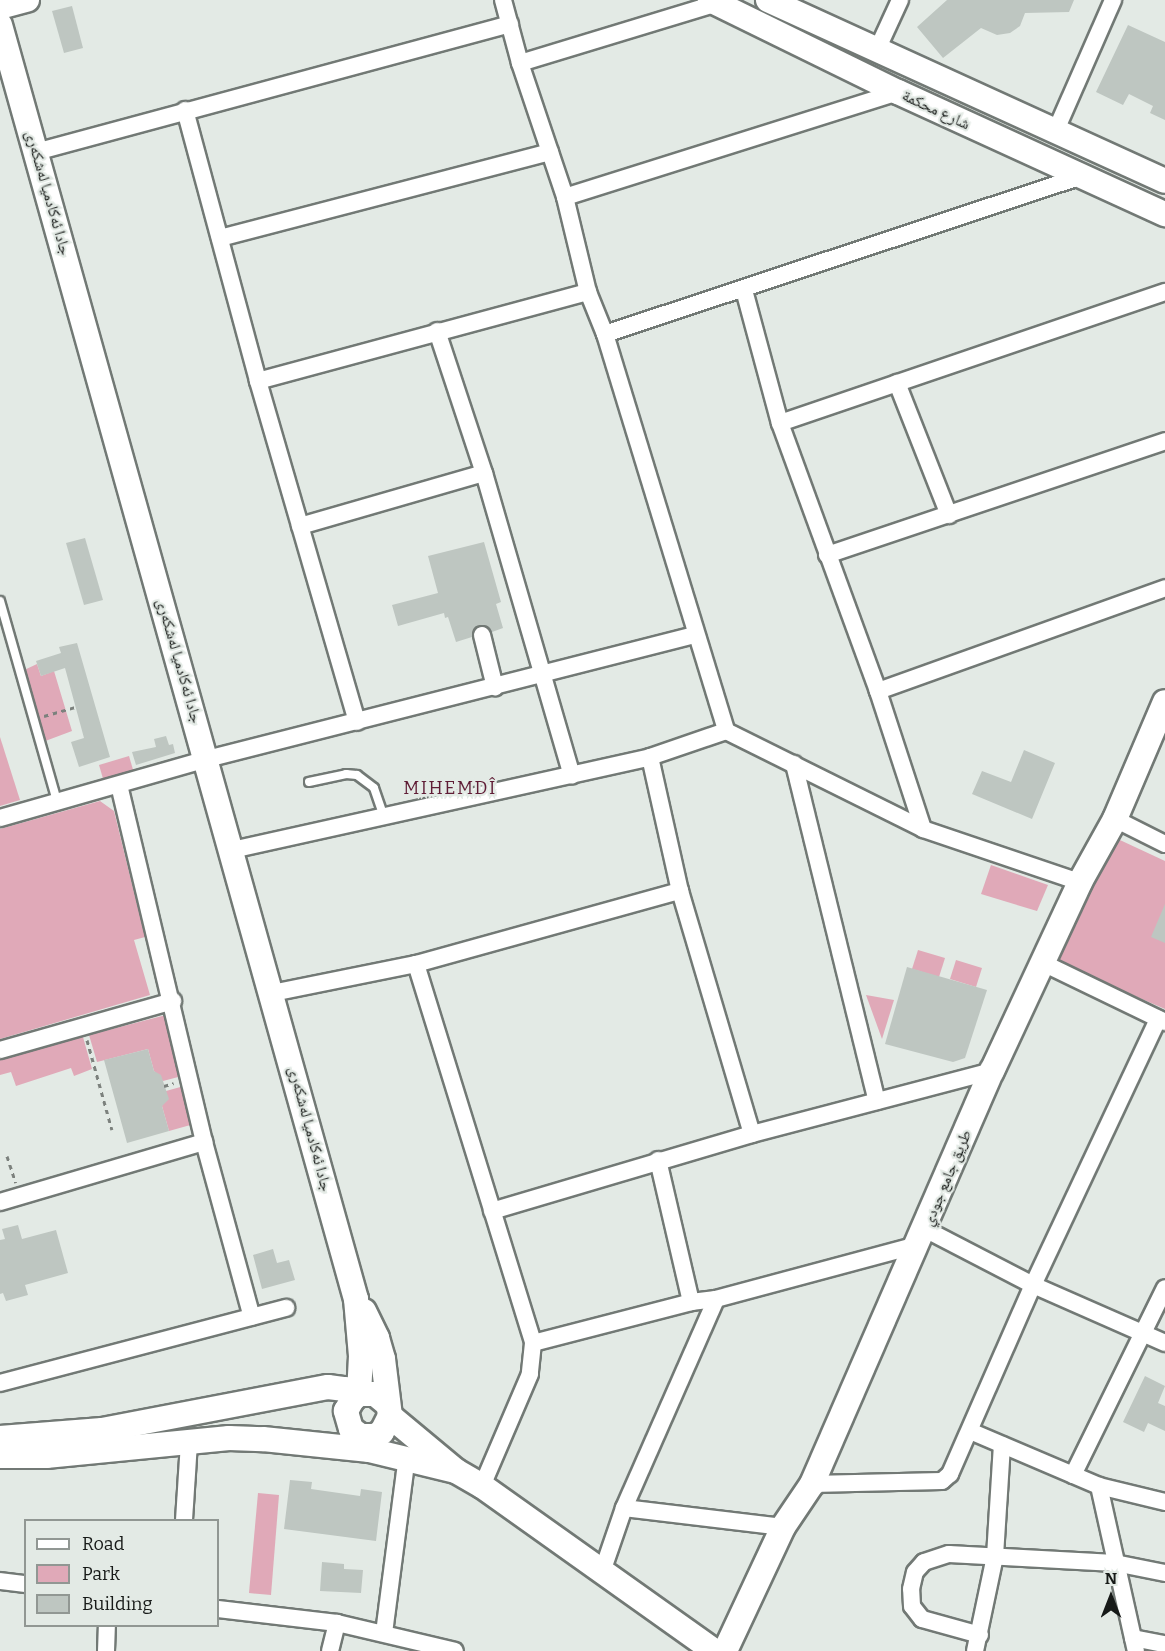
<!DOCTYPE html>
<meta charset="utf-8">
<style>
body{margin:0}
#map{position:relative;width:1165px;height:1651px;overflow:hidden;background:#e3eae5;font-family:Bitter,"Noto Naskh Arabic",serif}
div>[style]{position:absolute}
.green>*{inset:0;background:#e0a9b8}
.building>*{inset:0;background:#bec6c1}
.path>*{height:3px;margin-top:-1.5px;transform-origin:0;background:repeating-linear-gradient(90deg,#7c817d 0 4.5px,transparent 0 9px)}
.roads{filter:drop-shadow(2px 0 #727975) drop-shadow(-2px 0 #727975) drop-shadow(0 2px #727975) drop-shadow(0 -2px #727975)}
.lane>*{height:8px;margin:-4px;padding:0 4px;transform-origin:4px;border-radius:4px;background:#fff}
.street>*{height:16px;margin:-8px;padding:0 8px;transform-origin:8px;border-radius:8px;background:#fff}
.secondary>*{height:24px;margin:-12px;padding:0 12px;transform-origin:12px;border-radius:12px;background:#fff}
span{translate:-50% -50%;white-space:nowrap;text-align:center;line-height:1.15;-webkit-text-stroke:4.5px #e3eae5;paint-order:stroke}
.street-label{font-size:16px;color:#171a18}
.neighbourhood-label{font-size:18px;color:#5f1c35;letter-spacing:1.5px}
.legend{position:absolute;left:24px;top:1519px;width:195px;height:108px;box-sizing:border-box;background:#e3eae5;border:2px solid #919793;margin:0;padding:8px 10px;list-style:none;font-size:18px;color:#171a18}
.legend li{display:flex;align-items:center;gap:12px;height:30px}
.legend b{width:30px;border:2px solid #919793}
.north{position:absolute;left:1081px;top:1567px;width:60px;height:60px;-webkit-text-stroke:4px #e3eae5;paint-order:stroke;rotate:0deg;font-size:16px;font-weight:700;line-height:24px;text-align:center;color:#171a18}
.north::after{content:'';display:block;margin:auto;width:21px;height:27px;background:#171a18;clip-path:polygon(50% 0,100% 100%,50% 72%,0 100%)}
</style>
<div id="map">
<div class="green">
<i style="clip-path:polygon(37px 664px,41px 676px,54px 671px,72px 731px,40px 743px,20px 672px)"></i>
<i style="clip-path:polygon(0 737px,20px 800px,0 806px)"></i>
<i style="clip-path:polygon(129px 756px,134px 773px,104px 782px,99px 765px)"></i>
<i style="clip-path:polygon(100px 801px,114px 811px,145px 937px,134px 940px,150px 995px,0 1039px,0 829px)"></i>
<i style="clip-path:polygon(1107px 834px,1165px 861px,1165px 1009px,1054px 961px)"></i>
<i style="clip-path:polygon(991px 865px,1048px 885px,1037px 911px,981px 894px)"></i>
<i style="clip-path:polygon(918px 950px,945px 958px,939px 977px,912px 969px)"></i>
<i style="clip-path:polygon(956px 960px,982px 968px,976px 987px,950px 979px)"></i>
<i style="clip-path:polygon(866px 995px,894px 1000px,882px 1039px)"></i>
<i style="clip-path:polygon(166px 1015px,182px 1076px,163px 1081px,154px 1071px,148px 1049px,97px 1062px,89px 1035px)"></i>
<i style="clip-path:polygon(83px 1037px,92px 1069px,74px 1076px,71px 1068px,16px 1086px,11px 1072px,0 1075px,0 1060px)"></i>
<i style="clip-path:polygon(184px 1086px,194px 1124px,169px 1131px,162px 1106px,166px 1091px)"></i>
<i style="clip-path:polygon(258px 1493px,279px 1495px,271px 1595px,249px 1593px)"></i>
</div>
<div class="building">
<i style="clip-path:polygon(947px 0,1074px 0,1069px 12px,1025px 13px,1020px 26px,1010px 33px,997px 35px,981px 28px,943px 58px,917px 27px)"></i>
<i style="clip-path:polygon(72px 6px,83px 48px,64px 53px,52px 11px)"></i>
<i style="clip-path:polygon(1128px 25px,1165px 42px,1165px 120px,1150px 113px,1153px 106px,1129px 94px,1123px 105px,1096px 92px)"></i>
<i style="clip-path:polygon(85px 538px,103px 600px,84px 605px,66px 543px)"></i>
<i style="clip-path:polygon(484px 542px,501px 602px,496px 604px,503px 628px,492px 632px,485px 625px,479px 625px,472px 632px,472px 637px,456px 642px,448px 617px,445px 618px,444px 613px,398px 626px,392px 605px,438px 593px,428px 556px)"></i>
<i style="clip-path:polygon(77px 643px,110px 757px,79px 767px,71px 742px,84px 738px,65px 668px,41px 676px,36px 661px,61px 653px,59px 647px)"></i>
<i style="clip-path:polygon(166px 736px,169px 745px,173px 744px,175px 753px,136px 765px,132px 752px,156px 747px,154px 739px)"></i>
<i style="clip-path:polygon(1024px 750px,1055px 763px,1032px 819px,972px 794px,982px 771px,1011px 782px)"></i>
<i style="clip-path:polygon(1165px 904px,1165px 943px,1151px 937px)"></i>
<i style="clip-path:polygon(907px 967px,987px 990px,965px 1058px,953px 1062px,885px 1044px)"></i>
<i style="clip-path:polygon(148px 1049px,154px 1071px,161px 1075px,169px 1099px,162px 1106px,169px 1131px,127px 1143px,104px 1060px)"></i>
<i style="clip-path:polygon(18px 1225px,22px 1239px,56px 1230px,68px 1273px,25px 1285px,28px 1295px,6px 1301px,3px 1293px,0 1294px,0 1240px,5px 1239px,2px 1229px)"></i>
<i style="clip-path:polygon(273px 1249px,277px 1263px,289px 1260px,295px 1280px,262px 1289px,253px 1255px)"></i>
<i style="clip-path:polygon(1145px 1376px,1165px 1386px,1158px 1403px,1165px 1406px,1165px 1431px,1148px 1423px,1144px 1432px,1123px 1422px)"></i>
<i style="clip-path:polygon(290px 1480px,312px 1482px,311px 1489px,360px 1496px,361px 1489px,382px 1492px,376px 1541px,284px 1529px)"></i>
<i style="clip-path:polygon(322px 1562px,344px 1564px,344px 1569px,363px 1570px,361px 1593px,320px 1591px)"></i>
</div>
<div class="path">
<i style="left:44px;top:716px;width:33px;rotate:-16deg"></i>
<i style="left:87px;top:1040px;width:93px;rotate:74.5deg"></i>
<i style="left:164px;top:1086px;width:10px;rotate:-17deg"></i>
<i style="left:7px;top:1156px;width:28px;rotate:72deg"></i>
</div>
<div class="roads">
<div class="lane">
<i style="left:0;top:601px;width:208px;rotate:74.1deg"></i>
<i style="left:309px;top:782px;width:38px;rotate:-12deg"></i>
<i style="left:346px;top:774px;width:11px;rotate:5deg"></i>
<i style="left:357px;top:775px;width:21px;rotate:37deg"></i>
<i style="left:374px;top:788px;width:28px;rotate:71deg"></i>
</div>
<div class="street">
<i style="left:503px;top:0;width:65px;rotate:74.9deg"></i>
<i style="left:520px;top:63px;width:141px;rotate:71.4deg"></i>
<i style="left:565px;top:197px;width:98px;rotate:76.4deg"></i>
<i style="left:588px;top:292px;width:45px;rotate:68deg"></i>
<i style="left:605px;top:334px;width:415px;rotate:73deg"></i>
<i style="left:726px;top:731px;width:220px;rotate:26.4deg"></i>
<i style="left:923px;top:829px;width:166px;rotate:18.7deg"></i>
<i style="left:877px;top:50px;width:55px;rotate:-65.3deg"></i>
<i style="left:520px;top:63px;width:206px;rotate:-16.9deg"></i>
<i style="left:185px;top:110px;width:281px;rotate:74.9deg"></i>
<i style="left:258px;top:381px;width:355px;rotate:73.8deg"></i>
<i style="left:1056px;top:130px;width:142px;rotate:-66.3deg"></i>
<i style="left:36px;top:152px;width:491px;rotate:-15.1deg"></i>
<i style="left:565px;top:197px;width:349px;rotate:-17.5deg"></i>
<i style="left:220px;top:238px;width:341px;rotate:-14.6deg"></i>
<i style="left:744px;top:290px;width:138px;rotate:74.9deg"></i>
<i style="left:780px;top:423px;width:285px;rotate:69.9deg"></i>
<i style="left:878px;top:691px;width:145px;rotate:71.9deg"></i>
<i style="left:437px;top:331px;width:150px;rotate:71.7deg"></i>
<i style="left:484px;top:473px;width:315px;rotate:73.8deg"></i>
<i style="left:605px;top:334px;width:502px;rotate:-18.33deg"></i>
<i style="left:258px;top:381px;width:342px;rotate:-15.1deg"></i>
<i style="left:897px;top:383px;width:142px;rotate:68.5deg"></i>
<i style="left:780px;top:423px;width:407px;rotate:-18.8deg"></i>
<i style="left:300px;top:526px;width:191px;rotate:-16.1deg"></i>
<i style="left:827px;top:555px;width:357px;rotate:-18.6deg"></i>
<i style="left:482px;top:635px;width:54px;rotate:76deg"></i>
<i style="left:878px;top:691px;width:305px;rotate:-19.7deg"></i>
<i style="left:650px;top:757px;width:137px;rotate:77.4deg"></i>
<i style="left:680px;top:891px;width:253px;rotate:73.5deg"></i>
<i style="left:794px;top:764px;width:347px;rotate:76.2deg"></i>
<i style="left:119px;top:785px;width:367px;rotate:76.6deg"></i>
<i style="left:204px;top:1142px;width:181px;rotate:74.7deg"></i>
<i style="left:0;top:818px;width:215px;rotate:-15.9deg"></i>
<i style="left:207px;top:759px;width:504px;rotate:-14.26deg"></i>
<i style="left:1115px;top:819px;width:56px;rotate:26.6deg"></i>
<i style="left:232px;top:850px;width:428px;rotate:-12.5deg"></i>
<i style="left:650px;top:757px;width:80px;rotate:-18.9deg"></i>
<i style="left:1041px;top:962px;width:138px;rotate:25.8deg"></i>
<i style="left:416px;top:964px;width:397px;rotate:72.8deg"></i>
<i style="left:533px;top:1343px;width:31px;rotate:96deg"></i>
<i style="left:530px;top:1374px;width:122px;rotate:113.2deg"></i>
<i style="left:272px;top:993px;width:147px;rotate:-11.4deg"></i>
<i style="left:416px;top:964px;width:274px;rotate:-15.5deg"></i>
<i style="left:0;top:1050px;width:180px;rotate:-15.8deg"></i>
<i style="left:658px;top:1160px;width:146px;rotate:76.9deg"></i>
<i style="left:0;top:1202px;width:213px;rotate:-16.4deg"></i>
<i style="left:492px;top:1211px;width:271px;rotate:-16.5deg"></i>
<i style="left:752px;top:1134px;width:248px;rotate:-14.7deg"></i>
<i style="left:925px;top:1229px;width:122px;rotate:27.4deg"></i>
<i style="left:1033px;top:1285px;width:144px;rotate:23.7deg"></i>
<i style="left:533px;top:1343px;width:163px;rotate:-14.5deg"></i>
<i style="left:691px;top:1302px;width:25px;rotate:-7deg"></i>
<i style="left:716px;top:1299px;width:208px;rotate:-15deg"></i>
<i style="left:0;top:1383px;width:296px;rotate:-14.7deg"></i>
<i style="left:970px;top:1431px;width:140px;rotate:23.1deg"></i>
<i style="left:1099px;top:1486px;width:68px;rotate:13.6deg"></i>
<i style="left:1073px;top:1475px;width:208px;rotate:-63.8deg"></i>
<i style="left:812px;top:1484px;width:130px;rotate:-1.3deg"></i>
<i style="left:942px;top:1481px;width:11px;rotate:-41deg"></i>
<i style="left:950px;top:1474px;width:206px;rotate:-66.3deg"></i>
<i style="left:1033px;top:1285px;width:294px;rotate:-64.8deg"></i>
<i style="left:1099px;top:1486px;width:169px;rotate:77.4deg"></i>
<i style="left:624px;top:1508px;width:160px;rotate:6.8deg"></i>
<i style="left:184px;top:1520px;width:78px;rotate:-86.3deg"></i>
<i style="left:602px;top:1572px;width:68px;rotate:-71deg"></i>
<i style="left:624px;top:1508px;width:228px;rotate:-66.2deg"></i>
<i style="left:0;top:1581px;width:26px;rotate:7deg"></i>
<i style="left:218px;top:1609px;width:120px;rotate:6.7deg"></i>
<i style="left:337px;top:1623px;width:121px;rotate:13.3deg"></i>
<i style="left:384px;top:1633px;width:177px;rotate:-82.6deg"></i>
<i style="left:980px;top:1635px;width:60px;rotate:-164.6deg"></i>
<i style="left:922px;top:1619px;width:16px;rotate:-128deg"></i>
<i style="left:912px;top:1606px;width:17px;rotate:-93deg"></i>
<i style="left:911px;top:1589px;width:17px;rotate:-77deg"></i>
<i style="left:915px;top:1572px;width:13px;rotate:-48deg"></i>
<i style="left:924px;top:1562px;width:26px;rotate:-18deg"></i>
<i style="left:949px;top:1554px;width:166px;rotate:3.1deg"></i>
<i style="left:1115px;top:1563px;width:51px;rotate:11.3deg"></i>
<i style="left:1133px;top:1638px;width:33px;rotate:11deg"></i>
<i style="left:106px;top:1651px;width:25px;rotate:-88deg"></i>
<i style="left:330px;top:1651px;width:29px;rotate:-76deg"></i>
<i style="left:975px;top:1651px;width:97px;rotate:-78.1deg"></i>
<i style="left:995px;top:1556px;width:111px;rotate:-86.4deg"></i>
</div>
<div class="secondary">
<i style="left:710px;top:0;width:209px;rotate:26.1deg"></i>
<i style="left:898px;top:92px;width:294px;rotate:24.6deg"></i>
<i style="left:768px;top:0;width:436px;rotate:24.5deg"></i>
<i style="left:0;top:7px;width:28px;rotate:-15deg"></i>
<i style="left:0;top:25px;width:1323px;rotate:74.39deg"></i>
<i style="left:356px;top:1299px;width:57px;rotate:85deg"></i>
<i style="left:361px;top:1356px;width:38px;rotate:93deg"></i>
<i style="left:364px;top:1311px;width:30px;rotate:64deg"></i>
<i style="left:377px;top:1338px;width:22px;rotate:74deg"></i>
<i style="left:383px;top:1359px;width:57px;rotate:83deg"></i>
<i style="left:390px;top:1416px;width:18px;rotate:117deg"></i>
<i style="left:382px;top:1432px;width:9px;rotate:153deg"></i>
<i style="left:374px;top:1436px;width:13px;rotate:180deg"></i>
<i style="left:361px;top:1436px;width:12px;rotate:-145deg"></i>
<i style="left:351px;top:1429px;width:19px;rotate:-106deg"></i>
<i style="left:346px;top:1411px;width:13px;rotate:-61deg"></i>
<i style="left:352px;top:1400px;width:9px;rotate:-41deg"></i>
<i style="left:359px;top:1394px;width:16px"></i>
<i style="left:375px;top:1394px;width:14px;rotate:39deg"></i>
<i style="left:390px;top:1416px;width:86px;rotate:39.8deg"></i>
<i style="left:456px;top:1471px;width:30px;rotate:30deg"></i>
<i style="left:482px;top:1486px;width:285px;rotate:35.4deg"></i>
<i style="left:0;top:1438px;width:102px;rotate:-4.5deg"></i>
<i style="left:102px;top:1430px;width:230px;rotate:-10.8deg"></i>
<i style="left:328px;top:1387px;width:17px;rotate:7deg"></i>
<i style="left:345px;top:1389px;width:13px;rotate:32deg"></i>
<i style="left:0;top:1456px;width:46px"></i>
<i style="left:46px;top:1456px;width:184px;rotate:-5.6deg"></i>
<i style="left:229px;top:1438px;width:34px;rotate:2deg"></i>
<i style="left:263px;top:1439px;width:107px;rotate:5.9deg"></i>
<i style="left:369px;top:1450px;width:89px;rotate:13.6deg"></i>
<i style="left:725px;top:1651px;width:137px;rotate:-64.9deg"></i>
<i style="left:783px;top:1527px;width:52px;rotate:-56deg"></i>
<i style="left:812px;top:1484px;width:451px;rotate:-66.5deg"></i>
<i style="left:992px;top:1071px;width:208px;rotate:-65deg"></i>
<i style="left:1080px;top:882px;width:72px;rotate:-60.9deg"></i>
<i style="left:1115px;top:819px;width:127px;rotate:-66.9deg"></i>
</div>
</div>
<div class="street-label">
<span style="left:936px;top:110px;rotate:25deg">شارع محكمة</span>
<span style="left:48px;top:193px;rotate:74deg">جادا ئه‌كادميا له‌شكه‌رى</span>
<span style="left:179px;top:661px;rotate:74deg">جادا ئه‌كادميا له‌شكه‌رى</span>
<span style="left:310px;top:1129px;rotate:75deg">جادا ئه‌كادميا له‌شكه‌رى</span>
<span style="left:947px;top:1178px;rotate:-67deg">طريق جامع جودي</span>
</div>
<div class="neighbourhood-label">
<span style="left:450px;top:788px">MIHEMDÎ</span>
</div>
<ul class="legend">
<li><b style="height:8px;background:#fff"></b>Road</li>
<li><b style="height:16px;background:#e0a9b8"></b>Park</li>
<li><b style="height:16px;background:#bec6c1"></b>Building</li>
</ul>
<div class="north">N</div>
</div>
